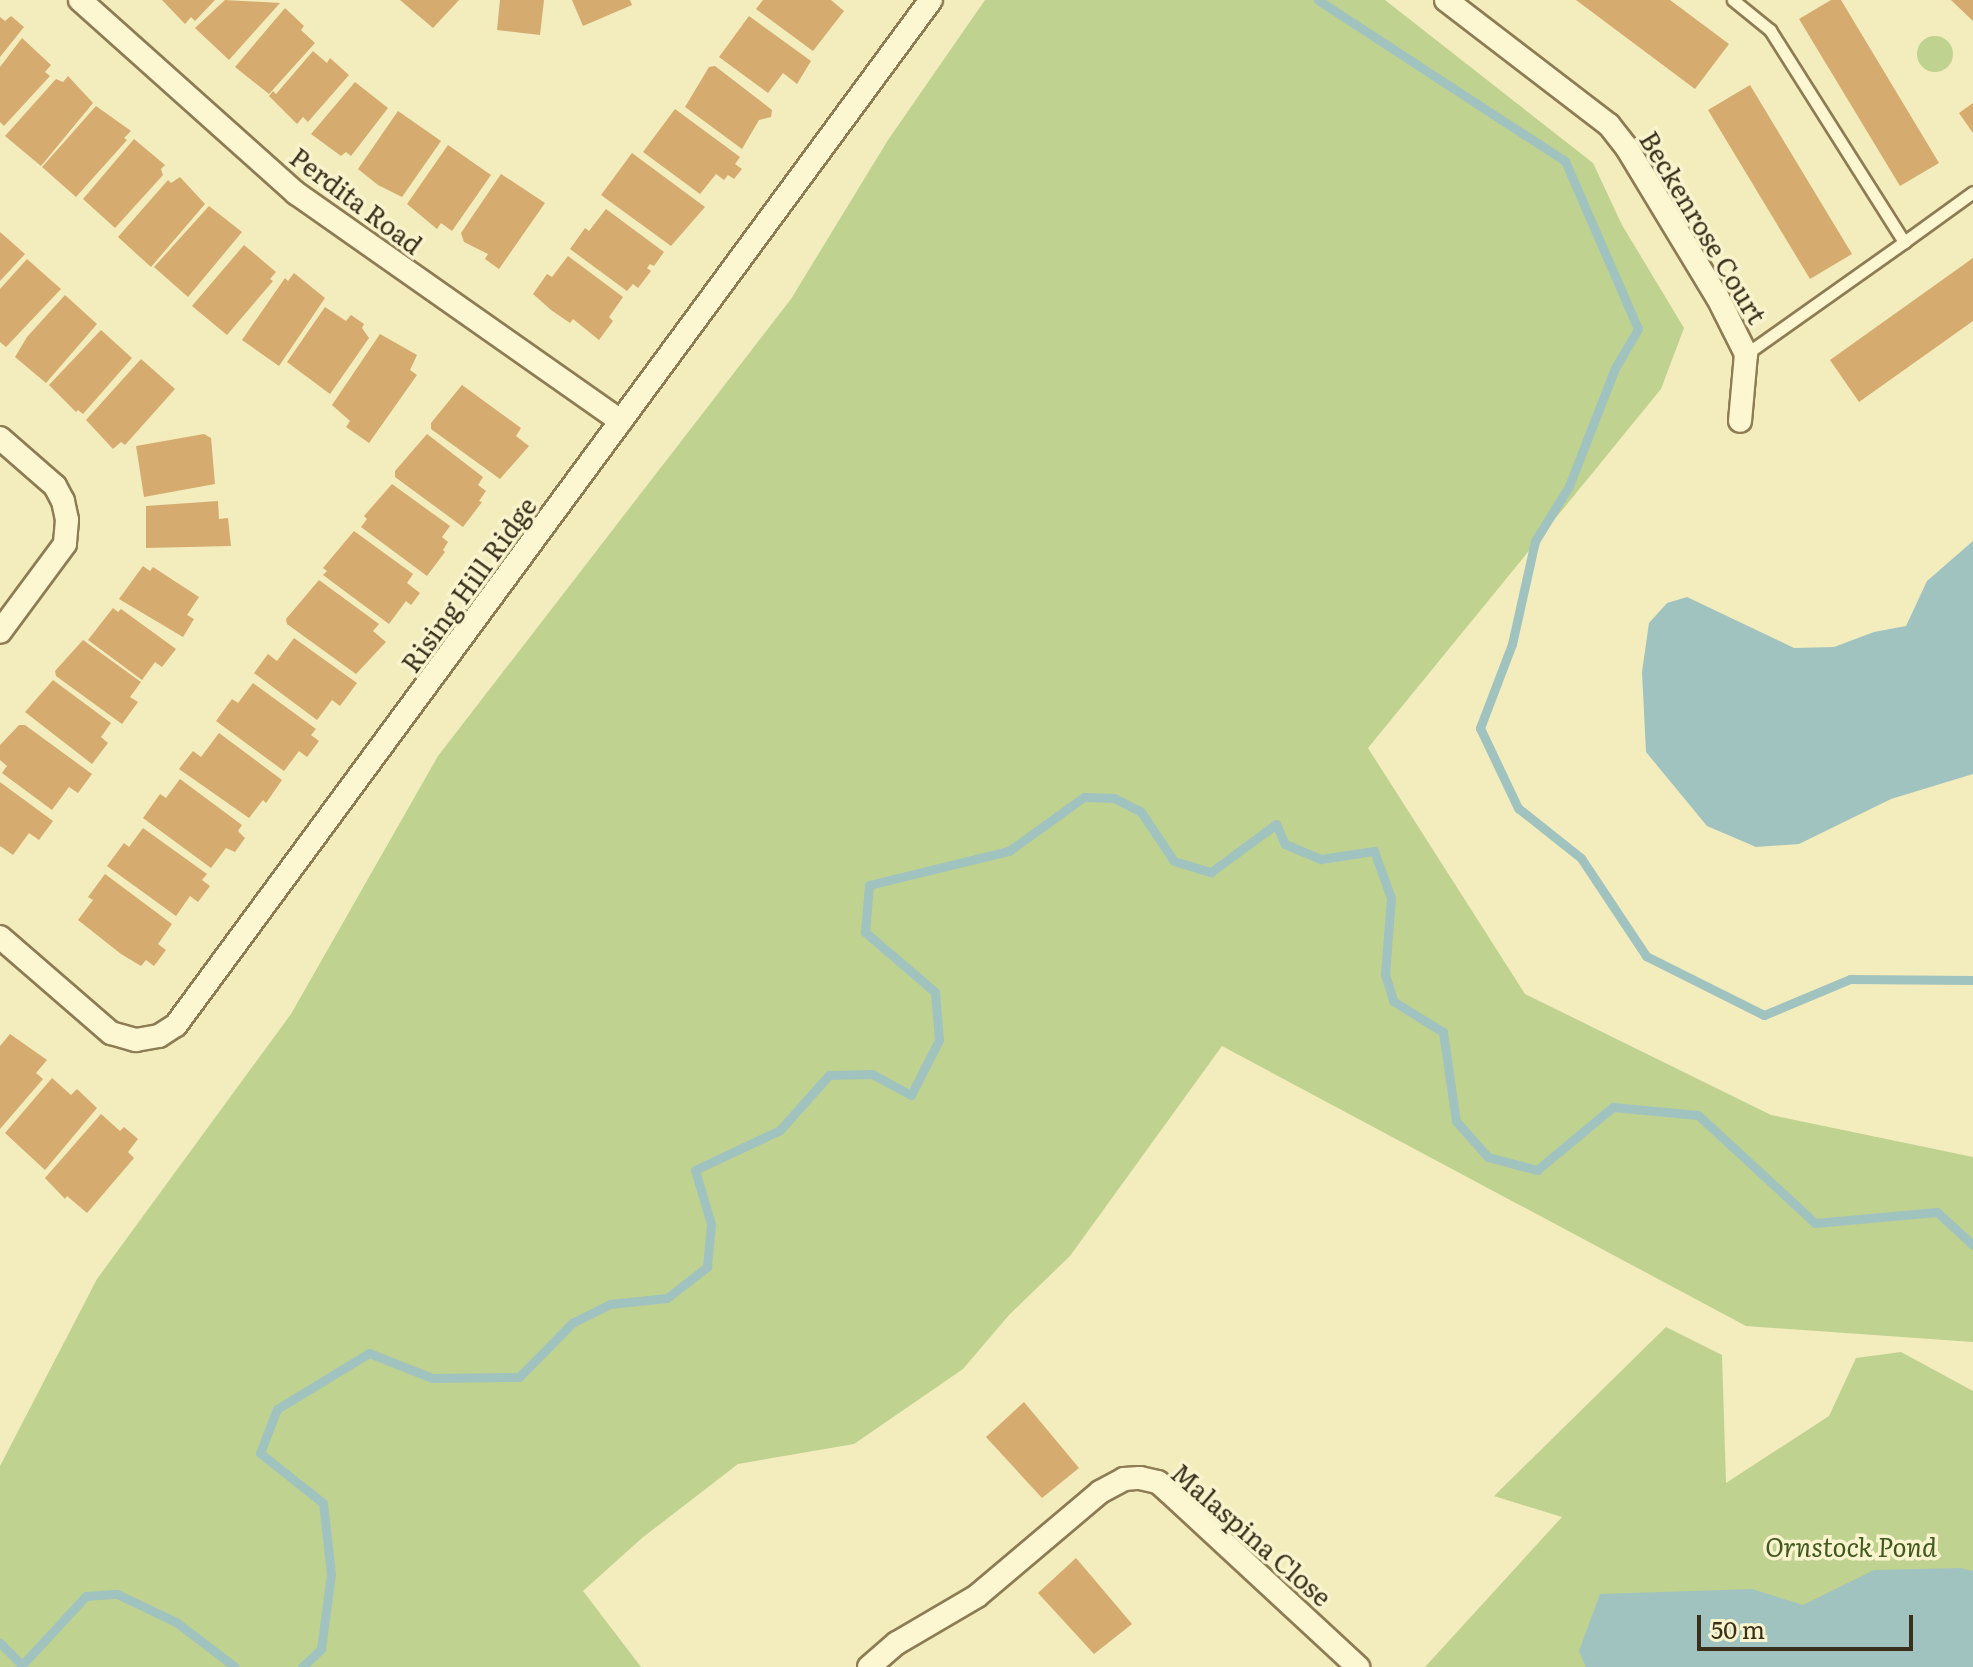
<!DOCTYPE html>
<style>
body{margin:0}
#map{position:relative;width:1973px;height:1667px;overflow:hidden;background:#f3ecbd;font-family:Literata,serif}
div>[style]{position:absolute}
.green>*{inset:0;background:#bfd290}
.round{border-radius:50%}
.water>*{inset:0;background:#a1c3bf}
.stream>*{height:9px;margin:-4.5px;padding:0 4.5px;transform-origin:4.5px;border-radius:4.5px;background:#a1c3bf}
.building>*{inset:0;background:#d5ab6f}
.roads{filter:drop-shadow(2px 0 #8d7c54) drop-shadow(-2px 0 #8d7c54) drop-shadow(0 2px #8d7c54) drop-shadow(0 -2px #8d7c54)}
.service>*{height:11px;margin:-5.5px;padding:0 5.5px;transform-origin:5.5px;border-radius:5.5px;background:#fcf7d1}
.minor>*{height:22px;margin:-11px;padding:0 11px;transform-origin:11px;border-radius:11px;background:#fcf7d1}
span{translate:-50% -50%;white-space:nowrap;text-align:center;line-height:1.15;-webkit-text-stroke:7px #f9f4ce;paint-order:stroke}
.street-label{font-size:26px;color:#3a2f1b}
.park-label{font-size:26px;color:#40591f;font-style:italic}
.scale{position:absolute;left:1697px;top:1615px;width:216px;height:36px;box-sizing:border-box;border:4px solid #3a2f1b;border-top:0;padding-left:10px;font-size:24px;line-height:28px;white-space:nowrap;color:#3a2f1b;-webkit-text-stroke:6px #f9f4ce;paint-order:stroke}
</style>
<div id="map">
<div class="green">
<i style="clip-path:polygon(985px 0,1385px 0,1593px 163px,1622px 225px,1684px 328px,1661px 389px,1368px 748px,1525px 994px,1771px 1115px,1973px 1157px,1973px 1342px,1746px 1326px,1222px 1046px,1070px 1256px,1009px 1315px,963px 1369px,854px 1444px,738px 1464px,642px 1538px,583px 1591px,641px 1667px,0 1667px,0 1466px,97px 1279px,291px 1014px,438px 756px,791px 299px,888px 140px)"></i>
<i class="round" style="left:1917px;top:36px;width:36px;height:36px"></i>
<i style="clip-path:polygon(1666px 1327px,1722px 1355px,1726px 1483px,1829px 1416px,1856px 1358px,1901px 1352px,1973px 1391px,1973px 1667px,1425px 1667px,1562px 1517px,1494px 1496px)"></i>
</div>
<div class="water">
<i style="clip-path:polygon(1973px 541px,1973px 774px,1891px 799px,1799px 844px,1756px 847px,1707px 826px,1646px 752px,1642px 672px,1649px 623px,1667px 603px,1687px 597px,1794px 648px,1834px 647px,1874px 632px,1906px 626px,1927px 581px)"></i>
<i style="clip-path:polygon(1961px 1568px,1973px 1571px,1973px 1667px,1586px 1667px,1579px 1651px,1600px 1594px,1752px 1589px,1803px 1605px,1874px 1570px)"></i>
</div>
<div class="stream">
<i style="left:1318px;top:0;width:295px;rotate:33.1deg"></i>
<i style="left:1565px;top:161px;width:183px;rotate:66.5deg"></i>
<i style="left:1638px;top:329px;width:45px;rotate:120.5deg"></i>
<i style="left:1615px;top:368px;width:127px;rotate:111.3deg"></i>
<i style="left:1569px;top:486px;width:65px;rotate:121.7deg"></i>
<i style="left:1535px;top:541px;width:106px;rotate:102.6deg"></i>
<i style="left:1512px;top:644px;width:90px;rotate:110.9deg"></i>
<i style="left:1480px;top:728px;width:89px;rotate:64.6deg"></i>
<i style="left:1518px;top:808px;width:80px;rotate:38.4deg"></i>
<i style="left:1581px;top:858px;width:118px;rotate:56.4deg"></i>
<i style="left:1646px;top:956px;width:132px;rotate:26.6deg"></i>
<i style="left:1764px;top:1015px;width:93px;rotate:-22.7deg"></i>
<i style="left:1850px;top:979px;width:123px;rotate:0.5deg"></i>
<i style="left:0;top:1643px;width:31px;rotate:45deg"></i>
<i style="left:22px;top:1665px;width:94px;rotate:-47.2deg"></i>
<i style="left:86px;top:1596px;width:31px;rotate:-4deg"></i>
<i style="left:117px;top:1594px;width:65px;rotate:25.4deg"></i>
<i style="left:176px;top:1622px;width:74px;rotate:37.3deg"></i>
<i style="left:302px;top:1667px;width:26px;rotate:-43deg"></i>
<i style="left:321px;top:1649px;width:76px;rotate:-82.4deg"></i>
<i style="left:331px;top:1574px;width:71px;rotate:-96.4deg"></i>
<i style="left:323px;top:1503px;width:80px;rotate:-141.6deg"></i>
<i style="left:260px;top:1453px;width:47px;rotate:-68.9deg"></i>
<i style="left:277px;top:1409px;width:108px;rotate:-31.3deg"></i>
<i style="left:369px;top:1353px;width:68px;rotate:21.6deg"></i>
<i style="left:432px;top:1378px;width:87px;rotate:-0.7deg"></i>
<i style="left:519px;top:1377px;width:76px;rotate:-45.5deg"></i>
<i style="left:572px;top:1323px;width:42px;rotate:-26.6deg"></i>
<i style="left:610px;top:1304px;width:57px;rotate:-6deg"></i>
<i style="left:667px;top:1298px;width:51px;rotate:-37.8deg"></i>
<i style="left:707px;top:1267px;width:43px;rotate:-84.7deg"></i>
<i style="left:711px;top:1224px;width:56px;rotate:-106.5deg"></i>
<i style="left:695px;top:1170px;width:94px;rotate:-25.2deg"></i>
<i style="left:780px;top:1130px;width:74px;rotate:-48.3deg"></i>
<i style="left:829px;top:1075px;width:43px;rotate:-1.3deg"></i>
<i style="left:872px;top:1074px;width:44px;rotate:28.3deg"></i>
<i style="left:911px;top:1095px;width:62px;rotate:-63deg"></i>
<i style="left:939px;top:1040px;width:48px;rotate:-94.8deg"></i>
<i style="left:935px;top:992px;width:92px;rotate:-139.4deg"></i>
<i style="left:865px;top:932px;width:47px;rotate:-85.1deg"></i>
<i style="left:869px;top:885px;width:144px;rotate:-13.7deg"></i>
<i style="left:1009px;top:851px;width:92px;rotate:-35.8deg"></i>
<i style="left:1084px;top:797px;width:30px;rotate:2deg"></i>
<i style="left:1114px;top:798px;width:30px;rotate:27deg"></i>
<i style="left:1141px;top:812px;width:59px;rotate:56deg"></i>
<i style="left:1174px;top:861px;width:39px;rotate:17deg"></i>
<i style="left:1211px;top:872px;width:81px;rotate:-36.4deg"></i>
<i style="left:1276px;top:824px;width:22px;rotate:66deg"></i>
<i style="left:1285px;top:844px;width:39px;rotate:23deg"></i>
<i style="left:1321px;top:859px;width:54px;rotate:-8.6deg"></i>
<i style="left:1374px;top:851px;width:50px;rotate:70.1deg"></i>
<i style="left:1391px;top:898px;width:76px;rotate:94.5deg"></i>
<i style="left:1385px;top:974px;width:28px;rotate:73deg"></i>
<i style="left:1393px;top:1001px;width:59px;rotate:31.8deg"></i>
<i style="left:1443px;top:1032px;width:90px;rotate:81.7deg"></i>
<i style="left:1456px;top:1121px;width:48px;rotate:48.4deg"></i>
<i style="left:1488px;top:1157px;width:51px;rotate:14.9deg"></i>
<i style="left:1537px;top:1170px;width:99px;rotate:-39.7deg"></i>
<i style="left:1613px;top:1107px;width:85px;rotate:5.4deg"></i>
<i style="left:1698px;top:1115px;width:159px;rotate:42.7deg"></i>
<i style="left:1815px;top:1223px;width:122px;rotate:-5.2deg"></i>
<i style="left:1937px;top:1212px;width:49px;rotate:42.5deg"></i>
</div>
<div class="building">
<i style="clip-path:polygon(162px 0,215px 0,195px 21px,191px 17px,185px 24px)"></i>
<i style="clip-path:polygon(225px 0,280px 3px,229px 60px,195px 28px)"></i>
<i style="clip-path:polygon(400px 0,459px 0,433px 28px)"></i>
<i style="clip-path:polygon(500px 0,544px 0,540px 35px,497px 30px)"></i>
<i style="clip-path:polygon(572px 0,630px 0,632px 5px,583px 26px)"></i>
<i style="clip-path:polygon(763px 0,831px 0,844px 11px,813px 51px,756px 9px)"></i>
<i style="clip-path:polygon(1576px 0,1670px 0,1729px 44px,1695px 89px)"></i>
<i style="clip-path:polygon(1831px 0,1841px 0,1939px 163px,1900px 186px,1799px 19px)"></i>
<i style="clip-path:polygon(1951px 0,1973px 0,1973px 21px)"></i>
<i style="clip-path:polygon(285px 8px,304px 26px,301px 30px,315px 43px,269px 94px,235px 67px)"></i>
<i style="clip-path:polygon(11px 16px,24px 27px,0 57px,0 17px,5px 21px)"></i>
<i style="clip-path:polygon(749px 16px,811px 61px,797px 84px,783px 73px,768px 93px,719px 57px)"></i>
<i style="clip-path:polygon(22px 38px,51px 65px,45px 72px,50px 76px,4px 126px,0 122px,0 67px)"></i>
<i style="clip-path:polygon(313px 51px,327px 63px,330px 58px,349px 75px,308px 122px,303px 117px,297px 124px,269px 96px,273px 91px,276px 94px)"></i>
<i style="clip-path:polygon(715px 66px,772px 110px,771px 117px,759px 120px,742px 149px,685px 107px,709px 67px)"></i>
<i style="clip-path:polygon(68px 76px,93px 103px,41px 166px,5px 136px,56px 79px,63px 82px)"></i>
<i style="clip-path:polygon(355px 82px,388px 108px,351px 156px,346px 152px,341px 156px,311px 134px)"></i>
<i style="clip-path:polygon(1750px 85px,1852px 254px,1810px 279px,1708px 110px)"></i>
<i style="clip-path:polygon(1973px 103px,1973px 133px,1959px 113px)"></i>
<i style="clip-path:polygon(96px 106px,131px 131px,124px 138px,127px 140px,76px 197px,42px 167px)"></i>
<i style="clip-path:polygon(675px 109px,740px 157px,735px 164px,742px 169px,734px 179px,728px 175px,724px 180px,716px 174px,700px 194px,643px 152px)"></i>
<i style="clip-path:polygon(398px 111px,441px 141px,402px 197px,378px 185px,358px 169px)"></i>
<i style="clip-path:polygon(134px 139px,165px 165px,161px 169px,163px 175px,115px 228px,83px 199px)"></i>
<i style="clip-path:polygon(448px 145px,491px 175px,452px 231px,441px 223px,437px 229px,407px 204px)"></i>
<i style="clip-path:polygon(632px 153px,705px 207px,671px 246px,601px 195px)"></i>
<i style="clip-path:polygon(501px 174px,545px 203px,499px 269px,485px 259px,488px 254px,464px 242px,461px 233px)"></i>
<i style="clip-path:polygon(180px 177px,205px 204px,151px 267px,118px 237px,168px 180px,171px 183px)"></i>
<i style="clip-path:polygon(209px 206px,242px 232px,188px 297px,154px 267px)"></i>
<i style="clip-path:polygon(606px 209px,664px 252px,654px 266px,650px 264px,647px 268px,651px 271px,638px 288px,633px 284px,627px 291px,570px 249px,585px 228px,589px 231px)"></i>
<i style="clip-path:polygon(0 232px,25px 254px,0 281px)"></i>
<i style="clip-path:polygon(244px 245px,276px 272px,270px 279px,273px 281px,227px 335px,192px 306px)"></i>
<i style="clip-path:polygon(568px 256px,623px 297px,609px 317px,613px 321px,599px 340px,573px 319px,570px 323px,551px 310px,533px 294px,547px 274px,552px 277px)"></i>
<i style="clip-path:polygon(1973px 258px,1973px 321px,1859px 402px,1830px 360px)"></i>
<i style="clip-path:polygon(27px 259px,61px 289px,6px 347px,0 342px,0 289px)"></i>
<i style="clip-path:polygon(294px 273px,325px 298px,279px 366px,242px 340px,285px 278px,288px 281px)"></i>
<i style="clip-path:polygon(65px 295px,97px 324px,46px 383px,15px 357px,27px 337px)"></i>
<i style="clip-path:polygon(325px 307px,346px 321px,351px 315px,364px 324px,362px 328px,369px 338px,330px 394px,287px 362px)"></i>
<i style="clip-path:polygon(101px 330px,132px 358px,83px 414px,78px 410px,76px 412px,49px 385px)"></i>
<i style="clip-path:polygon(380px 334px,417px 355px,410px 370px,417px 375px,369px 443px,346px 427px,350px 421px,332px 405px)"></i>
<i style="clip-path:polygon(141px 359px,175px 389px,125px 445px,121px 442px,113px 449px,86px 420px)"></i>
<i style="clip-path:polygon(462px 385px,521px 428px,516px 436px,529px 446px,500px 479px,431px 429px,431px 423px)"></i>
<i style="clip-path:polygon(204px 434px,211px 438px,215px 484px,144px 497px,136px 446px)"></i>
<i style="clip-path:polygon(427px 434px,483px 477px,478px 485px,486px 491px,479px 501px,482px 502px,463px 527px,395px 477px,395px 471px)"></i>
<i style="clip-path:polygon(392px 484px,450px 526px,442px 537px,448px 542px,443px 550px,445px 552px,427px 576px,361px 527px,367px 519px,364px 516px)"></i>
<i style="clip-path:polygon(218px 501px,219px 519px,228px 518px,231px 546px,146px 548px,146px 506px)"></i>
<i style="clip-path:polygon(354px 531px,413px 574px,407px 583px,420px 593px,411px 605px,406px 601px,389px 624px,323px 575px,327px 571px,323px 568px)"></i>
<i style="clip-path:polygon(143px 566px,150px 571px,153px 567px,199px 597px,187px 615px,194px 619px,183px 637px,119px 599px)"></i>
<i style="clip-path:polygon(319px 580px,379px 624px,373px 631px,386px 642px,356px 674px,287px 624px,286px 619px)"></i>
<i style="clip-path:polygon(113px 608px,118px 612px,121px 609px,176px 649px,162px 667px,155px 662px,142px 680px,88px 640px)"></i>
<i style="clip-path:polygon(294px 638px,357px 683px,340px 706px,332px 700px,317px 720px,254px 673px,268px 654px,277px 661px)"></i>
<i style="clip-path:polygon(83px 640px,141px 682px,130px 697px,138px 702px,122px 724px,56px 676px,55px 671px)"></i>
<i style="clip-path:polygon(53px 680px,111px 723px,101px 737px,108px 743px,92px 764px,25px 712px)"></i>
<i style="clip-path:polygon(253px 683px,316px 729px,311px 735px,319px 741px,307px 757px,299px 751px,284px 771px,216px 721px,232px 699px,238px 703px)"></i>
<i style="clip-path:polygon(19px 725px,25px 725px,92px 774px,78px 793px,69px 787px,52px 810px,2px 773px,7px 766px,0 760px,0 745px)"></i>
<i style="clip-path:polygon(219px 733px,282px 780px,266px 803px,263px 800px,249px 818px,179px 769px,193px 751px,201px 757px)"></i>
<i style="clip-path:polygon(180px 779px,242px 825px,238px 831px,245px 838px,235px 852px,226px 848px,211px 868px,143px 818px,160px 794px,166px 798px)"></i>
<i style="clip-path:polygon(0 782px,53px 821px,39px 840px,29px 833px,13px 855px,0 846px)"></i>
<i style="clip-path:polygon(143px 828px,207px 874px,202px 880px,210px 886px,198px 902px,190px 896px,176px 916px,107px 866px,124px 843px,129px 847px)"></i>
<i style="clip-path:polygon(105px 874px,172px 924px,158px 944px,166px 950px,154px 966px,146px 960px,141px 966px,121px 954px,78px 920px,93px 900px,88px 897px)"></i>
<i style="clip-path:polygon(10px 1034px,47px 1060px,36px 1073px,43px 1079px,0 1129px,0 1046px)"></i>
<i style="clip-path:polygon(52px 1078px,71px 1095px,77px 1089px,97px 1108px,45px 1170px,5px 1133px)"></i>
<i style="clip-path:polygon(101px 1114px,120px 1131px,124px 1127px,138px 1139px,128px 1152px,134px 1158px,87px 1213px,67px 1196px,65px 1199px,45px 1178px)"></i>
<i style="clip-path:polygon(1024px 1402px,1079px 1468px,1042px 1498px,986px 1437px)"></i>
<i style="clip-path:polygon(1076px 1558px,1132px 1624px,1094px 1654px,1038px 1593px)"></i>
</div>
<div class="roads">
<div class="service">
<i style="left:1733px;top:0;width:48px;rotate:39deg"></i>
<i style="left:1770px;top:30px;width:251px;rotate:57.7deg"></i>
<i style="left:1904px;top:242px;width:85px;rotate:-35.9deg"></i>
<i style="left:1746px;top:354px;width:194px;rotate:-35.3deg"></i>
</div>
<div class="minor">
<i style="left:80px;top:0;width:290px;rotate:41.8deg"></i>
<i style="left:296px;top:193px;width:397px;rotate:35.1deg"></i>
<i style="left:1446px;top:0;width:205px;rotate:37.5deg"></i>
<i style="left:1609px;top:125px;width:29px;rotate:52deg"></i>
<i style="left:1627px;top:148px;width:175px;rotate:58.8deg"></i>
<i style="left:1718px;top:298px;width:63px;rotate:63.4deg"></i>
<i style="left:1746px;top:354px;width:67px;rotate:95.1deg"></i>
<i style="left:0;top:438px;width:73px;rotate:41.1deg"></i>
<i style="left:55px;top:486px;width:17px;rotate:62deg"></i>
<i style="left:63px;top:501px;width:19px;rotate:78deg"></i>
<i style="left:67px;top:520px;width:24px;rotate:95deg"></i>
<i style="left:65px;top:544px;width:109px;rotate:126.5deg"></i>
<i style="left:0;top:937px;width:147px;rotate:40.9deg"></i>
<i style="left:111px;top:1033px;width:26px;rotate:16deg"></i>
<i style="left:136px;top:1040px;width:23px;rotate:-10deg"></i>
<i style="left:159px;top:1036px;width:20px;rotate:-33deg"></i>
<i style="left:176px;top:1025px;width:1273px;rotate:-53.63deg"></i>
<i style="left:869px;top:1667px;width:37px;rotate:-41deg"></i>
<i style="left:897px;top:1643px;width:93px;rotate:-30.4deg"></i>
<i style="left:977px;top:1596px;width:161px;rotate:-40.2deg"></i>
<i style="left:1100px;top:1492px;width:27px;rotate:-28deg"></i>
<i style="left:1124px;top:1479px;width:16px;rotate:-4deg"></i>
<i style="left:1140px;top:1478px;width:18px;rotate:13deg"></i>
<i style="left:1158px;top:1482px;width:15px;rotate:42deg"></i>
<i style="left:1169px;top:1492px;width:258px;rotate:42.8deg"></i>
</div>
</div>
<div class="street-label">
<span style="left:357px;top:200px;rotate:37deg">Perdita Road</span>
<span style="left:1704px;top:227px;rotate:59deg">Beckenrose Court</span>
<span style="left:468px;top:584px;rotate:-54deg">Rising Hill Ridge</span>
<span style="left:1252px;top:1534px;rotate:41deg">Malaspina Close</span>
</div>
<div class="park-label">
<span style="left:1851px;top:1546px">Ornstock Pond</span>
</div>
<div class="scale">50 m</div>
</div>
